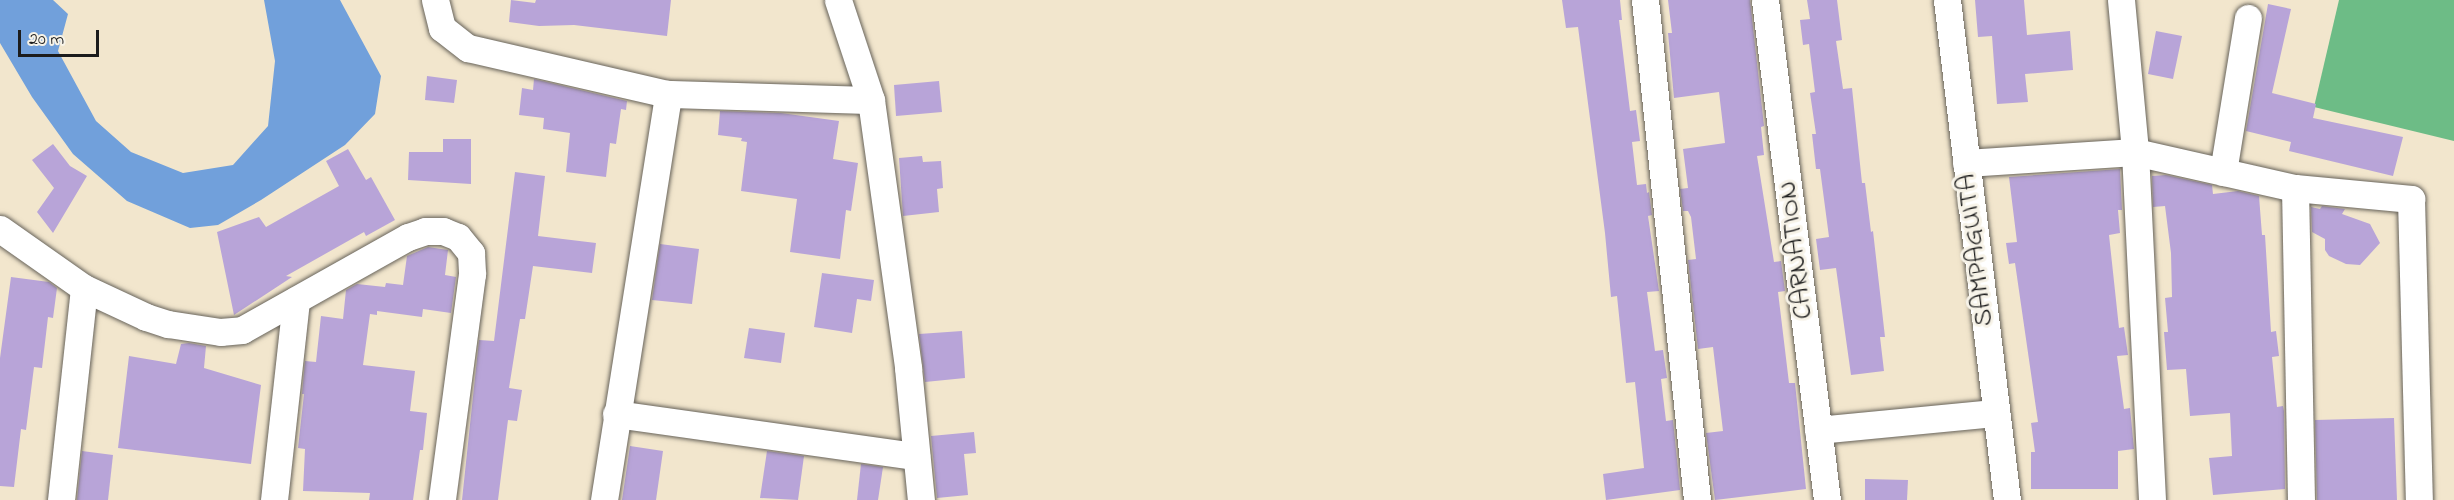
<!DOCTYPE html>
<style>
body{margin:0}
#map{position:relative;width:2454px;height:500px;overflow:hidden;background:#f2e6cd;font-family:"Indie Flower",sans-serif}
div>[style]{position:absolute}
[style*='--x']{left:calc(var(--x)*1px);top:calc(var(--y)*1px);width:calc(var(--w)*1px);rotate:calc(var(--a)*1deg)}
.forest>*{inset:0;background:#6dbc86}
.water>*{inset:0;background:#71a0db}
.building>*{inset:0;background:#b8a4d8}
.roads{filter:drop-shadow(0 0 2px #67635a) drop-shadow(0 0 2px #67635a)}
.minor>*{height:27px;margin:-13.5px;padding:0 13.5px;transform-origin:13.5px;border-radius:13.5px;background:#fff}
span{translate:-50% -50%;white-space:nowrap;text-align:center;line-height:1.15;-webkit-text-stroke:6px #f7f3e8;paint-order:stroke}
.street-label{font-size:27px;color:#1c1c1c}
.scale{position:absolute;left:18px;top:30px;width:81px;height:27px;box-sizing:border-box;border:3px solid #1c1c1c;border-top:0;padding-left:8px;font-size:18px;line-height:21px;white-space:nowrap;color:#1c1c1c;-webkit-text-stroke:4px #f7f3e8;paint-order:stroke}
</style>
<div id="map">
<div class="forest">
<div style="clip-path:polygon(2339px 0,2454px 0,2454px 141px,2314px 107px)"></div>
</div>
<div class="water">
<div style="clip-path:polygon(0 0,53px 0,68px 14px,58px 51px,96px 121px,131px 152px,183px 173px,233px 165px,268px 126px,275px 61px,264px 0,340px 0,381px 76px,375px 114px,345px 145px,261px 200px,218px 225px,190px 228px,127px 201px,73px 154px,32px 97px,0 43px)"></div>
</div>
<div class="building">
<div style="clip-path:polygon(511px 0,535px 3px,536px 0,671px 0,667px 36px,574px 25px,539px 26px,509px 22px)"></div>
<div style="clip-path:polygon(1562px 0,1620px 0,1622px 20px,1619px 20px,1630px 111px,1636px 110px,1640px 141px,1632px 142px,1637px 185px,1646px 184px,1647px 193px,1649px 192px,1652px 215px,1648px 216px,1659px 291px,1647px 292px,1655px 351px,1663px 350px,1667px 378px,1661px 379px,1666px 421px,1673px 420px,1680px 490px,1606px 500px,1603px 474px,1644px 468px,1635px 382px,1626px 383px,1617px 296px,1611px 297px,1605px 233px,1578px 27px,1566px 28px)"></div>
<div style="clip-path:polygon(1668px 0,1750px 0,1764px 126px,1761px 127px,1764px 155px,1757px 156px,1774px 262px,1781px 261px,1785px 291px,1778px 292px,1789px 383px,1795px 383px,1806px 489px,1715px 500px,1706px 433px,1723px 431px,1713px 347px,1698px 349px,1688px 260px,1696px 259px,1691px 217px,1688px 211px,1683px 211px,1680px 189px,1688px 188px,1683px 149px,1725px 143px,1719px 92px,1674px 98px,1668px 33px,1672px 33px)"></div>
<div style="clip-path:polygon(1807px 0,1837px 0,1842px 40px,1836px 41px,1843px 89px,1852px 88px,1862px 183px,1865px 183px,1871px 232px,1873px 231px,1885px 337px,1880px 337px,1884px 371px,1851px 375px,1836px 268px,1820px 270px,1816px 239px,1829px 237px,1820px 169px,1816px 169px,1812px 134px,1816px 134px,1810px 93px,1815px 92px,1809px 44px,1803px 45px,1800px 20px,1810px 19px)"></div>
<div style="clip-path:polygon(1975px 0,2024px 0,2027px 35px,2070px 31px,2073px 70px,2025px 74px,2028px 102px,1997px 104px,1992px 36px,1978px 37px)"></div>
<div style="clip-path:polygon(2268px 4px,2291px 9px,2272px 93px,2316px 104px,2313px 118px,2403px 137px,2393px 176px,2289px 151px,2291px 142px,2246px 131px)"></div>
<div style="clip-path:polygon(2156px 31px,2182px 36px,2173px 79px,2148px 74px)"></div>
<div style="clip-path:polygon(427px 76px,457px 80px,454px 103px,425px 100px)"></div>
<div style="clip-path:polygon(534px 79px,627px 101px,626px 110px,621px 109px,616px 144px,610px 143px,606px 177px,566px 172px,570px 133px,543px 129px,544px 118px,519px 115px,522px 88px,533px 90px)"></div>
<div style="clip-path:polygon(939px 81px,942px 112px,896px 116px,894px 85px)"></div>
<div style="clip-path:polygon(720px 111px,781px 113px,839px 121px,833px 159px,858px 163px,851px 211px,846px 210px,840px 259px,790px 252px,797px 199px,741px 191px,747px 142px,741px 141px,742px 138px,718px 135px)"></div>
<div style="clip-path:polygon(443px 139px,471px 139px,471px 184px,408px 180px,409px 152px,443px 152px)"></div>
<div style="clip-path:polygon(53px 144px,70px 166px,87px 176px,53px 233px,37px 212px,54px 188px,32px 160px)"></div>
<div style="clip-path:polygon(348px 149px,366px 180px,371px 177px,395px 220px,366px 236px,364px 232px,286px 276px,292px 277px,234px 315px,217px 232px,259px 217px,266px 227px,339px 186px,326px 161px)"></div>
<div style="clip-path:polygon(922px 156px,923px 162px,941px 161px,943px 188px,937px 189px,939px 212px,903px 216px,899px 158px)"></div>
<div style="clip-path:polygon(2120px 169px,2122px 210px,2118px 210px,2120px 233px,2109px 235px,2119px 328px,2124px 327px,2128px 355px,2117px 356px,2124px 409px,2130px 408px,2134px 449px,2118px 451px,2118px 489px,2031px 489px,2031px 452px,2035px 452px,2031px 423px,2038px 422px,2015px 263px,2009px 264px,2006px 243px,2017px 242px,2009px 177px)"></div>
<div style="clip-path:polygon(515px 172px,545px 176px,538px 236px,596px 243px,592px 273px,533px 266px,525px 319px,520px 319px,509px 388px,522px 390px,517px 421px,508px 420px,498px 500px,462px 500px,479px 340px,494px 341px)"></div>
<div style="clip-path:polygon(2166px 175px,2212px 185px,2213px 194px,2238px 191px,2259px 196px,2262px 235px,2265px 235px,2271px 332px,2276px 331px,2279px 356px,2272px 357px,2277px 407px,2283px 406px,2284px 411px,2285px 489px,2213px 495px,2209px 458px,2232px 456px,2230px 413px,2190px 416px,2186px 369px,2167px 370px,2164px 332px,2168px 332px,2165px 298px,2172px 297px,2171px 253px,2165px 206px,2153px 207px,2152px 176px)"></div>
<div style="clip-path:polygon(2322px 206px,2345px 209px,2342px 214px,2370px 224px,2380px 243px,2360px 265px,2346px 264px,2329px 256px,2325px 250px,2325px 239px,2312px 232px,2311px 207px,2320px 209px)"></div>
<div style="clip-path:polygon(660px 244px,699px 249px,692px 304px,652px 300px)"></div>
<div style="clip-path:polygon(428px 247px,448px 250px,445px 275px,456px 277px,451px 313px,423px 309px,422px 317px,377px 311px,377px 315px,370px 314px,363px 365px,415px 371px,410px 411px,427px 413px,423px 450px,420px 450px,413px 500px,369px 500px,370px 493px,303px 491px,305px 449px,298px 448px,304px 394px,302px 394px,305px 361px,316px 362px,321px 316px,343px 319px,346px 290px,357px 284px,385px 287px,386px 283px,403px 285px,407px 256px)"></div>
<div style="clip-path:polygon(822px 273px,874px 280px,871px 301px,857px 299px,852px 333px,814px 327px)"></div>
<div style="clip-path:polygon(11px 277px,49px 282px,57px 288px,53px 318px,48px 317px,42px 368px,34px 367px,26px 430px,21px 429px,14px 487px,0 486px,0 358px)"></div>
<div style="clip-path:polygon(749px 328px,785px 333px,781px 363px,744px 358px)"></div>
<div style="clip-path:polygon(962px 331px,965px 378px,925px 382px,919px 334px)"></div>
<div style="clip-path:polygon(189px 343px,206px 346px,204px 368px,261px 385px,251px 464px,118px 448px,129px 356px,176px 364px,181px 344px)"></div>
<div style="clip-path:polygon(2394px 418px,2397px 500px,2317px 500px,2315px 420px)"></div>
<div style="clip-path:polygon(974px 432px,976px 453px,964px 454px,968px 495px,937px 498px,931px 436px)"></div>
<div style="clip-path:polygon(630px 446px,663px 451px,656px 500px,622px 500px)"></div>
<div style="clip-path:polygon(82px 451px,113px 455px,108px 500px,77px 500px)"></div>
<div style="clip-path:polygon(767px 451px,804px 456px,798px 500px,760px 498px)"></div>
<div style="clip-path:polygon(861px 464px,883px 467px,878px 500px,857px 500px)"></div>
<div style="clip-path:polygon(1865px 479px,1908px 480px,1907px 500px,1865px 500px)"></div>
</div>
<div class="roads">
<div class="minor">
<div style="--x:435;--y:0;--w:29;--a:76"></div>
<div style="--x:442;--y:28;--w:33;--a:38"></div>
<div style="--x:468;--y:48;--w:205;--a:13"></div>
<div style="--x:668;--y:94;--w:203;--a:1.7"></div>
<div style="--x:871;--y:100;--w:105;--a:-108.3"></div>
<div style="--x:1645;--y:0;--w:503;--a:84.06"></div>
<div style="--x:1765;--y:0;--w:504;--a:82.93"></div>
<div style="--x:1947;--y:0;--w:504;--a:83.16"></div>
<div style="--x:2121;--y:0;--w:153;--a:84.7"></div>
<div style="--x:2135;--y:152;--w:348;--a:87.2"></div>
<div style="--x:871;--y:100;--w:271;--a:82.1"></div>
<div style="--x:908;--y:368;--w:133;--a:84.4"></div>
<div style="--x:1966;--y:163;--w:169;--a:-3.7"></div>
<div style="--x:2135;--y:152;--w:164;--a:12.7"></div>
<div style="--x:2295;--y:188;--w:117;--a:5.4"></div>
<div style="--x:2411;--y:199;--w:301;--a:88.5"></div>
<div style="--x:2223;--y:172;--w:156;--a:-80.8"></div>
<div style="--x:2295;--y:188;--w:312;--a:88.9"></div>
<div style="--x:0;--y:229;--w:103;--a:35.1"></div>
<div style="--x:84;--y:288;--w:68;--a:25.1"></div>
<div style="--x:146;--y:317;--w:23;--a:18"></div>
<div style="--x:168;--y:324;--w:53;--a:8.7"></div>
<div style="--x:220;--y:332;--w:22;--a:-5"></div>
<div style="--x:242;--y:330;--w:190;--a:-29.3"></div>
<div style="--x:408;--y:237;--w:18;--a:-19"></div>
<div style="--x:425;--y:231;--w:18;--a:0"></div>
<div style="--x:443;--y:231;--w:16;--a:22"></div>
<div style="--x:458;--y:237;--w:21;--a:51"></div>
<div style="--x:471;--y:253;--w:21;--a:87"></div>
<div style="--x:472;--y:274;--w:228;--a:97.6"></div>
<div style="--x:616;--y:414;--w:303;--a:8"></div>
<div style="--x:1818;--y:430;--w:179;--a:-5.5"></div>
<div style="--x:61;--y:500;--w:213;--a:-83.8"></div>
<div style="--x:274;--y:500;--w:201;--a:-83.7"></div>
<div style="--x:604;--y:500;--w:411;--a:-81"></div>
</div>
</div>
<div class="street-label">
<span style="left:1796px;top:250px;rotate:-97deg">CARNATION</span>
<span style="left:1976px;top:250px;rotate:-97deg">SAMPAGUITA</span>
</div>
<div class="scale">20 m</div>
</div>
